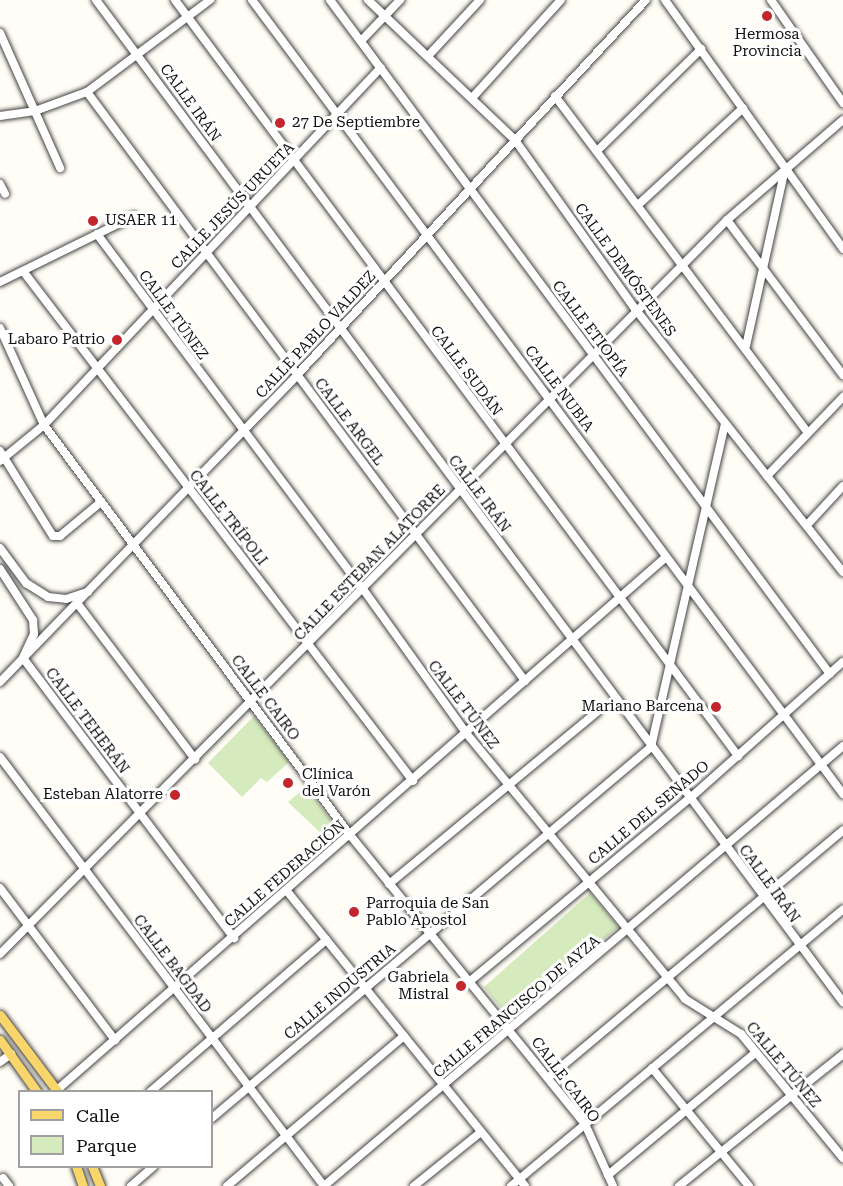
<!DOCTYPE html>
<meta charset="utf-8">
<style>
body{margin:0}
#map{position:relative;width:843px;height:1186px;overflow:hidden;background:#fffdf5;font-family:"Roboto Serif",serif}
div>[style]{position:absolute}
[style*='--x']{left:calc(var(--x)*1px);top:calc(var(--y)*1px);width:calc(var(--w)*1px);rotate:calc(var(--a)*1deg)}
.green>*{inset:0;background:#d5ebbd}
.roads{filter:drop-shadow(0 0 2px #444) drop-shadow(0 0 2px #444)}
.minor>*{height:8px;margin:-4px;padding:0 4px;transform-origin:4px;border-radius:4px;background:#fff}
.major>*{height:9px;margin:-4.5px;padding:0 4.5px;transform-origin:4.5px;border-radius:4.5px;background:#f9d66b}
.dots>*{width:16px;height:16px;translate:-50% -50%;box-sizing:border-box;border:3px solid #fff;border-radius:50%}
span{translate:-50% -50%;white-space:nowrap;text-align:center;line-height:1.15;-webkit-text-stroke:6px #fff;paint-order:stroke}
.poi-label{font-size:15px;color:#111}
.left{translate:0 -50%;text-align:left}
.right{translate:-100% -50%;text-align:right}
.street-label{font-size:15px;color:#111}
.legend{position:absolute;left:18px;top:1090px;width:195px;height:78px;box-sizing:border-box;background:#fff;border:2px solid #a0a0a0;margin:0;padding:8px 10px;list-style:none;font-size:18px;color:#111}
.legend li{display:flex;align-items:center;gap:12px;height:30px}
.legend b{width:30px;border:2px solid #a0a0a0}
</style>
<div id="map">
<div class="green">
<div style="clip-path:polygon(254px 716px,289px 762px,267px 782px,261px 778px,242px 797px,208px 763px)"></div>
<div style="clip-path:polygon(306px 787px,341px 834px,330px 842px,288px 802px)"></div>
<div style="clip-path:polygon(590px 893px,618px 927px,509px 1018px,484px 987px)"></div>
</div>
<div class="roads">
<div class="minor">
<div style="--x:96;--y:0;--w:1250;--a:53.3"></div>
<div style="--x:175;--y:0;--w:943;--a:53.32"></div>
<div style="--x:252;--y:0;--w:990;--a:53.34"></div>
<div style="--x:330;--y:0;--w:839;--a:53.43"></div>
<div style="--x:368;--y:0;--w:203;--a:43.6"></div>
<div style="--x:515;--y:140;--w:209;--a:54.6"></div>
<div style="--x:636;--y:310;--w:334;--a:51.7"></div>
<div style="--x:665;--y:0;--w:306;--a:54.4"></div>
<div style="--x:771;--y:0;--w:126;--a:55"></div>
<div style="--x:0;--y:33;--w:148;--a:66"></div>
<div style="--x:361;--y:41;--w:57;--a:-46.4"></div>
<div style="--x:428;--y:56;--w:76;--a:-47.1"></div>
<div style="--x:87;--y:92;--w:734;--a:53.36"></div>
<div style="--x:555;--y:96;--w:421;--a:53.1"></div>
<div style="--x:472;--y:98;--w:132;--a:-47.8"></div>
<div style="--x:0;--y:116;--w:35;--a:-8"></div>
<div style="--x:35;--y:111;--w:55;--a:-20.1"></div>
<div style="--x:87;--y:92;--w:154;--a:-36.8"></div>
<div style="--x:597;--y:151;--w:146;--a:-44.4"></div>
<div style="--x:0;--y:184;--w:11;--a:63"></div>
<div style="--x:638;--y:205;--w:143;--a:-42.7"></div>
<div style="--x:727;--y:220;--w:194;--a:53.2"></div>
<div style="--x:97;--y:234;--w:444;--a:53.2"></div>
<div style="--x:363;--y:589;--w:177;--a:54.4"></div>
<div style="--x:466;--y:733;--w:345;--a:50.5"></div>
<div style="--x:685;--y:999;--w:66;--a:32"></div>
<div style="--x:741;--y:1034;--w:161;--a:50.6"></div>
<div style="--x:23;--y:271;--w:642;--a:52.59"></div>
<div style="--x:0;--y:282;--w:149;--a:-26.2"></div>
<div style="--x:0;--y:328;--w:107;--a:65.6"></div>
<div style="--x:44;--y:425;--w:512;--a:53.26"></div>
<div style="--x:350;--y:835;--w:372;--a:50.9"></div>
<div style="--x:585;--y:1124;--w:68;--a:65.7"></div>
<div style="--x:746;--y:346;--w:182;--a:-77.6"></div>
<div style="--x:0;--y:451;--w:100;--a:58.1"></div>
<div style="--x:53;--y:536;--w:7;--a:0"></div>
<div style="--x:60;--y:536;--w:53;--a:-39.7"></div>
<div style="--x:0;--y:461;--w:57;--a:-39.3"></div>
<div style="--x:44;--y:425;--w:491;--a:-46.7"></div>
<div style="--x:767;--y:476;--w:110;--a:-46.1"></div>
<div style="--x:807;--y:525;--w:53;--a:-47.3"></div>
<div style="--x:0;--y:548;--w:44;--a:53.4"></div>
<div style="--x:26;--y:583;--w:26;--a:32"></div>
<div style="--x:48;--y:597;--w:18;--a:6"></div>
<div style="--x:66;--y:599;--w:23;--a:-18"></div>
<div style="--x:0;--y:569;--w:61;--a:57.1"></div>
<div style="--x:33;--y:620;--w:14;--a:86"></div>
<div style="--x:34;--y:634;--w:26;--a:115"></div>
<div style="--x:23;--y:658;--w:351;--a:53"></div>
<div style="--x:77;--y:603;--w:196;--a:52.9"></div>
<div style="--x:0;--y:682;--w:427;--a:-45.9"></div>
<div style="--x:297;--y:375;--w:512;--a:-47.06"></div>
<div style="--x:0;--y:757;--w:538;--a:52.94"></div>
<div style="--x:389;--y:884;--w:270;--a:-39.6"></div>
<div style="--x:0;--y:888;--w:191;--a:52.9"></div>
<div style="--x:287;--y:891;--w:379;--a:51.1"></div>
<div style="--x:0;--y:954;--w:1033;--a:-45.27"></div>
<div style="--x:727;--y:220;--w:153;--a:-40.8"></div>
<div style="--x:469;--y:982;--w:286;--a:-39.8"></div>
<div style="--x:689;--y:799;--w:206;--a:-41.7"></div>
<div style="--x:0;--y:1062;--w:14;--a:-36"></div>
<div style="--x:652;--y:1068;--w:153;--a:50.6"></div>
<div style="--x:549;--y:1077;--w:384;--a:-40"></div>
<div style="--x:57;--y:1090;--w:808;--a:-41.19"></div>
<div style="--x:150;--y:1092;--w:233;--a:-40.8"></div>
<div style="--x:212;--y:1118;--w:575;--a:-40.2"></div>
<div style="--x:651;--y:747;--w:330;--a:-77.1"></div>
<div style="--x:608;--y:1175;--w:192;--a:-39.7"></div>
<div style="--x:3;--y:1178;--w:10;--a:53"></div>
<div style="--x:131;--y:1186;--w:30;--a:-41"></div>
<div style="--x:227;--y:1186;--w:232;--a:-40.3"></div>
<div style="--x:324;--y:1186;--w:680;--a:-40.29"></div>
<div style="--x:414;--y:1186;--w:86;--a:-38.9"></div>
<div style="--x:511;--y:1186;--w:432;--a:-39.8"></div>
<div style="--x:679;--y:1186;--w:211;--a:-38.8"></div>
</div>
<div class="major">
<div style="--x:0;--y:1015;--w:96;--a:53"></div>
<div style="--x:0;--y:1040;--w:64;--a:54.6"></div>
<div style="--x:76;--y:1166;--w:21;--a:71"></div>
<div style="--x:92;--y:1166;--w:22;--a:68"></div>
</div>
</div>
<div class="dots">
<div style="left:767px;top:16px;background:#c4262e"></div>
<div style="left:280px;top:123px;background:#c4262e"></div>
<div style="left:93px;top:221px;background:#c4262e"></div>
<div style="left:117px;top:340px;background:#c4262e"></div>
<div style="left:716px;top:707px;background:#c4262e"></div>
<div style="left:288px;top:783px;background:#c4262e"></div>
<div style="left:175px;top:795px;background:#c4262e"></div>
<div style="left:354px;top:912px;background:#c4262e"></div>
<div style="left:461px;top:986px;background:#c4262e"></div>
</div>
<div class="poi-label">
<span style="left:767px;top:43px">Hermosa<br>Provincia</span>
<span class="left" style="left:292px;top:123px">27 De Septiembre</span>
<span class="left" style="left:105px;top:221px">USAER 11</span>
<span class="right" style="left:105px;top:340px">Labaro Patrio</span>
<span class="right" style="left:704px;top:707px">Mariano Barcena</span>
<span class="left" style="left:302px;top:783px">Clínica<br>del Varón</span>
<span class="right" style="left:163px;top:795px">Esteban Alatorre</span>
<span class="left" style="left:366px;top:912px">Parroquia de San<br>Pablo Apostol</span>
<span class="right" style="left:449px;top:986px">Gabriela<br>Mistral</span>
</div>
<div class="street-label">
<span style="left:190px;top:103px;rotate:54deg">CALLE IRÁN</span>
<span style="left:233px;top:206px;rotate:-46deg">CALLE JESÚS URUETA</span>
<span style="left:625px;top:270px;rotate:54deg">CALLE DEMÓSTENES</span>
<span style="left:173px;top:315px;rotate:54deg">CALLE TÚNEZ</span>
<span style="left:590px;top:329px;rotate:53deg">CALLE ETIOPÍA</span>
<span style="left:316px;top:335px;rotate:-47deg">CALLE PABLO VALDEZ</span>
<span style="left:466px;top:371px;rotate:53deg">CALLE SUDÁN</span>
<span style="left:559px;top:389px;rotate:53deg">CALLE NUBIA</span>
<span style="left:349px;top:422px;rotate:53deg">CALLE ARGEL</span>
<span style="left:479px;top:494px;rotate:53deg">CALLE IRÁN</span>
<span style="left:228px;top:518px;rotate:52deg">CALLE TRÍPOLI</span>
<span style="left:370px;top:563px;rotate:-46deg">CALLE ESTEBAN ALATORRE</span>
<span style="left:265px;top:698px;rotate:53deg">CALLE CAIRO</span>
<span style="left:463px;top:705px;rotate:53deg">CALLE TÚNEZ</span>
<span style="left:87px;top:721px;rotate:53deg">CALLE TEHERÁN</span>
<span style="left:649px;top:813px;rotate:-40deg">CALLE DEL SENADO</span>
<span style="left:285px;top:874px;rotate:-41deg">CALLE FEDERACIÓN</span>
<span style="left:769px;top:884px;rotate:54deg">CALLE IRÁN</span>
<span style="left:172px;top:964px;rotate:53deg">CALLE BAGDAD</span>
<span style="left:340px;top:992px;rotate:-40deg">CALLE INDUSTRIA</span>
<span style="left:517px;top:1007px;rotate:-40deg">CALLE FRANCISCO DE AYZA</span>
<span style="left:783px;top:1065px;rotate:50deg">CALLE TÚNEZ</span>
<span style="left:565px;top:1080px;rotate:53deg">CALLE CAIRO</span>
</div>
<ul class="legend">
<li><b style="height:8px;background:#f9d66b"></b>Calle</li>
<li><b style="height:16px;background:#d5ebbd"></b>Parque</li>
</ul>
</div>
